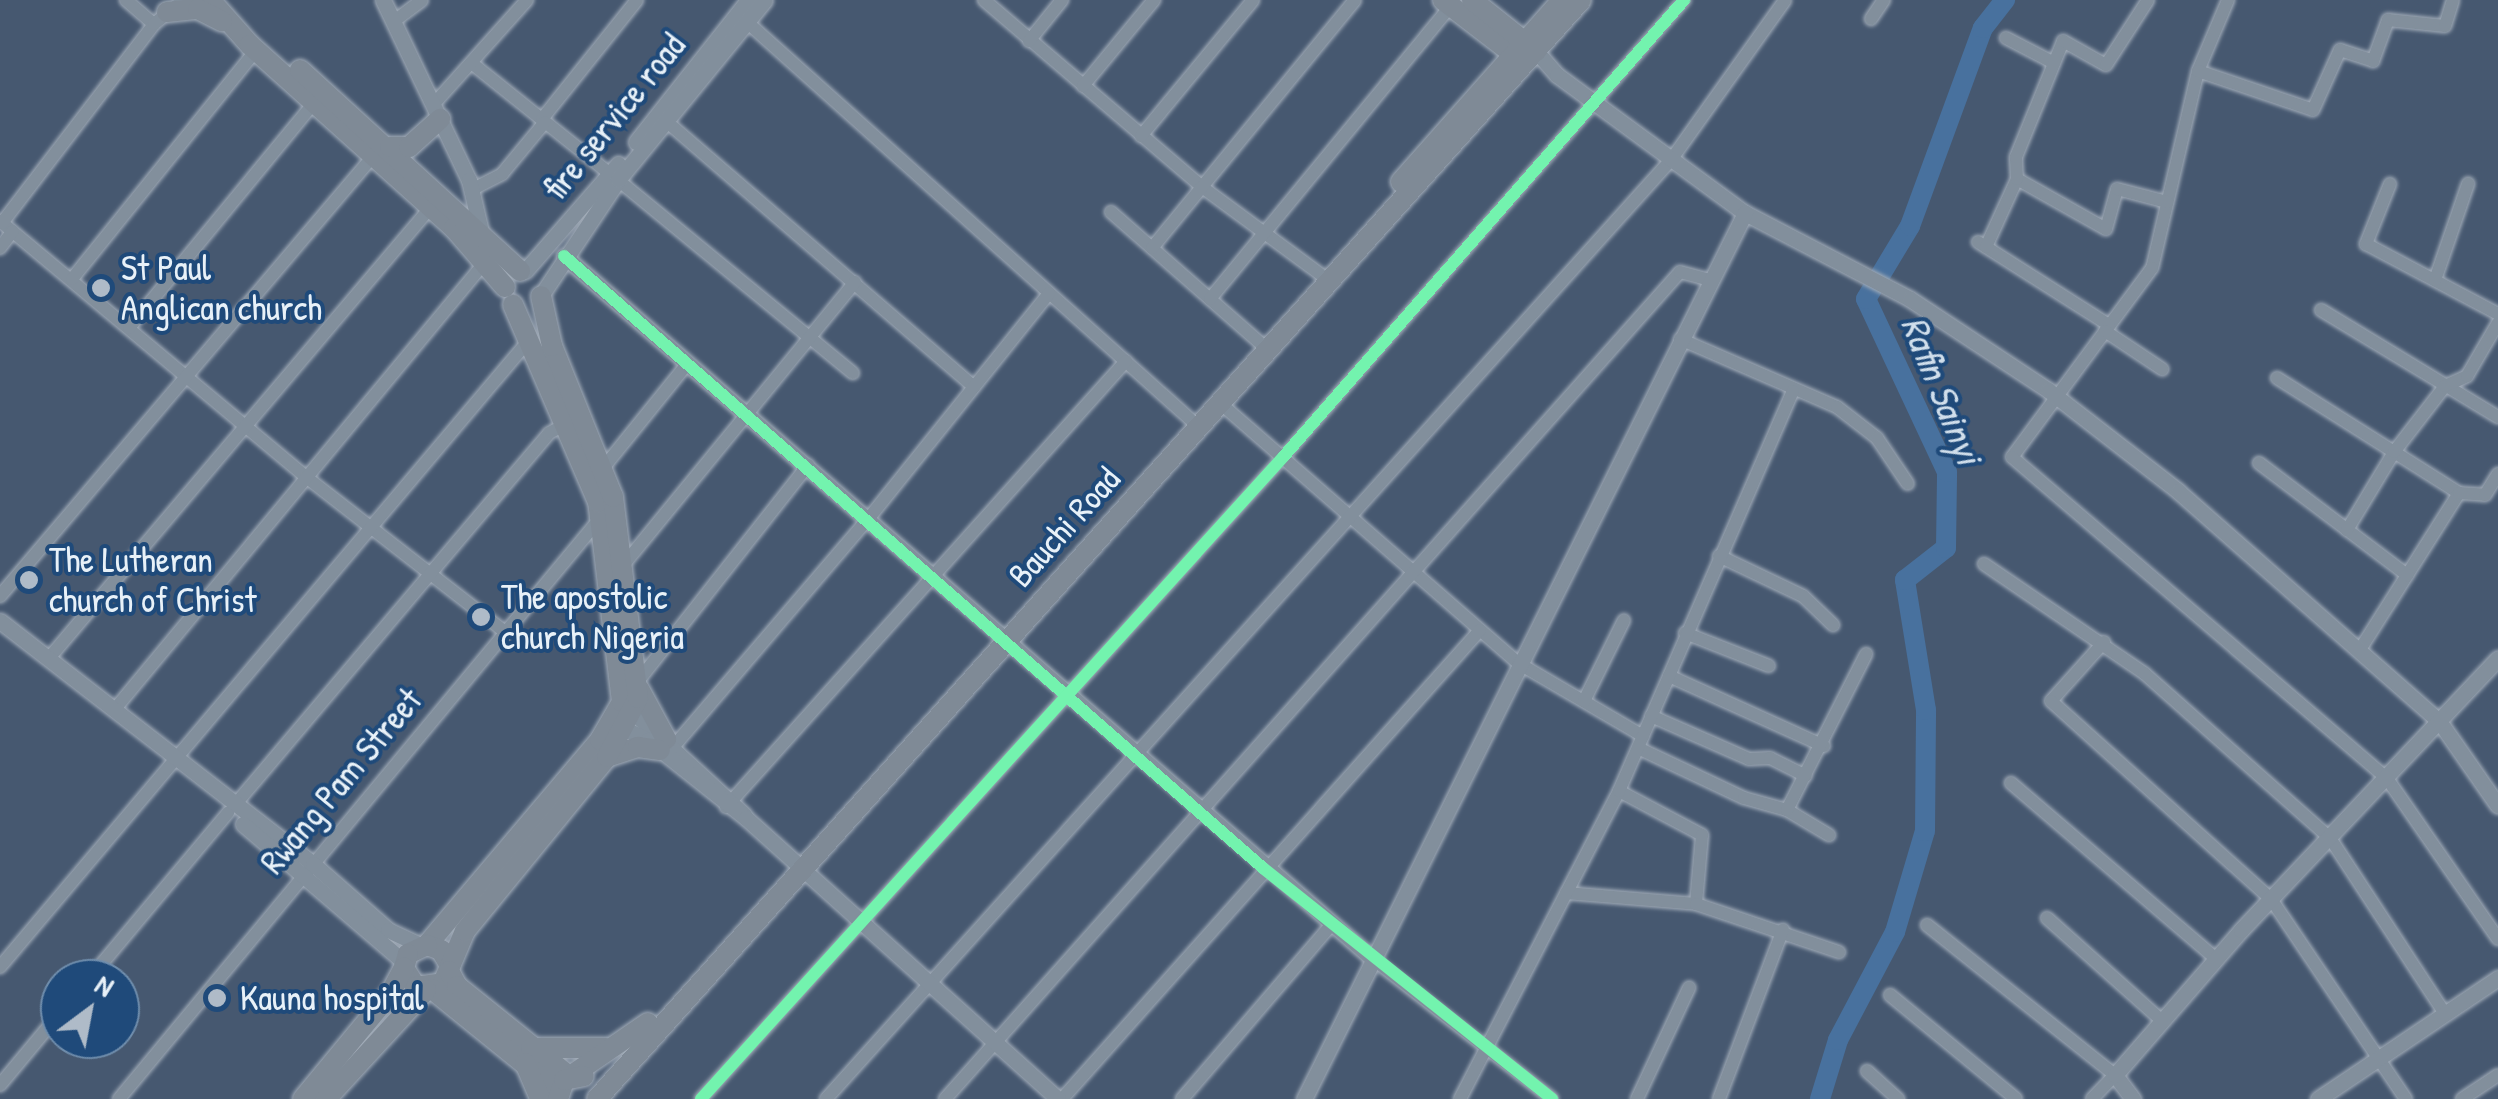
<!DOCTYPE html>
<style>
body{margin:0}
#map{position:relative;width:2498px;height:1099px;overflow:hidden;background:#465870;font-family:"Patrick Hand",sans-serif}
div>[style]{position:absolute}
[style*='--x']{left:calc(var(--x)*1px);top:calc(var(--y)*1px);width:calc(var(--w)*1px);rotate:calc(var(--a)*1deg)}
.river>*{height:20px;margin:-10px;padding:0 10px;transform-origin:10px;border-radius:10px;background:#48719e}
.roads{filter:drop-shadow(0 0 2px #a2acb8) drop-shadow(0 0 2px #a2acb8)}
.minor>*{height:12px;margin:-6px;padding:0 6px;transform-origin:6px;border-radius:6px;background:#828f9c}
.tertiary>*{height:15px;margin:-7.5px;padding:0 7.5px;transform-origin:7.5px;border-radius:7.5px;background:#828f9c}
.primary>*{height:20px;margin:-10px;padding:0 10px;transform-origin:10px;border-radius:10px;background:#7f8a96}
.trunk>*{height:20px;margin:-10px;padding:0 10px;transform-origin:10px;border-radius:10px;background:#7f8a96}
.cycleway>*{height:12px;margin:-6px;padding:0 6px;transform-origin:6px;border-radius:6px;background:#73f3ae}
.dots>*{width:28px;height:28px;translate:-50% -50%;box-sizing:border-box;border:5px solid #1f4a7a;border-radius:50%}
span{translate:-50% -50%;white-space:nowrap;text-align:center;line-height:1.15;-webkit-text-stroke:8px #1f4a7a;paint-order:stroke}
.street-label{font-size:35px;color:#e8f1f8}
.poi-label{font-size:35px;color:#e8f1f8}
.left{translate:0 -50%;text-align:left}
.water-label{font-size:38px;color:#d0deeb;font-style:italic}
.north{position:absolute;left:40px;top:959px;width:100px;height:100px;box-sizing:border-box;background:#1f4a7a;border:2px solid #6f8dac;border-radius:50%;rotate:32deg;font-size:28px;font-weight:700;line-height:40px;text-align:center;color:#e8f1f8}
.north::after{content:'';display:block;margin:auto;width:35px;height:45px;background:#afbbc8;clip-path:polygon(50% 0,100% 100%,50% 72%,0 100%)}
</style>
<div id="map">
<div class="river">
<div style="--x:1820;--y:1099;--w:62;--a:-73"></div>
<div style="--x:1838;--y:1040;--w:122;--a:-62.2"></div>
<div style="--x:1895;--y:932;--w:105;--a:-73.5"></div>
<div style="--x:1925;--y:831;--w:121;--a:-89.5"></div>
<div style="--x:1926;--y:710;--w:132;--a:-99.2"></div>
<div style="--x:1905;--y:580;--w:52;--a:-38"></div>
<div style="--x:1946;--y:548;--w:76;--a:-89.2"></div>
<div style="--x:1947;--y:472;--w:191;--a:-115.1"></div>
<div style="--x:1866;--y:299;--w:85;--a:-58.9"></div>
<div style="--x:1910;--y:226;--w:211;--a:-69.8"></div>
<div style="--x:1983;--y:28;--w:36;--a:-52"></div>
</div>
<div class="roads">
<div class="minor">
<div style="--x:126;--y:0;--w:37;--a:41"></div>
<div style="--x:984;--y:0;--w:287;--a:40.6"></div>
<div style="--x:1202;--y:187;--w:147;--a:36.4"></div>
<div style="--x:2228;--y:0;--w:77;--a:112.9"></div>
<div style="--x:2198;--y:71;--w:202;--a:103.1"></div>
<div style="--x:2152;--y:268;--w:235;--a:126.5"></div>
<div style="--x:2012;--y:457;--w:492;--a:40.6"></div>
<div style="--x:2386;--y:777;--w:197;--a:55.3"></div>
<div style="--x:1871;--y:19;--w:23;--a:-56"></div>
<div style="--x:393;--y:22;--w:36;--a:-37"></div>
<div style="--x:747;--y:22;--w:595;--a:41.87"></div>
<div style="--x:2006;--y:38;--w:54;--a:27.5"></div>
<div style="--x:1029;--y:41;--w:53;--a:-51.2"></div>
<div style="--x:474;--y:65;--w:174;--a:38.7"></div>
<div style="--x:2198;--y:71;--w:121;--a:18.7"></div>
<div style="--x:2313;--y:110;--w:66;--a:-65.8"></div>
<div style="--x:2340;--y:50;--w:35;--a:18"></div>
<div style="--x:2373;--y:61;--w:44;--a:-69.9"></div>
<div style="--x:2388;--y:20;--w:57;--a:6"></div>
<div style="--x:2445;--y:26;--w:27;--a:-73"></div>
<div style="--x:1083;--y:86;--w:112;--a:-50.5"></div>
<div style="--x:433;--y:105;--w:141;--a:-48.2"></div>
<div style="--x:542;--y:119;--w:152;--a:-51.4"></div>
<div style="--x:666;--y:121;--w:407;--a:40.8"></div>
<div style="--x:1141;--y:136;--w:176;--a:-50.5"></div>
<div style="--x:2017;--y:179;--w:102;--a:29.3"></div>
<div style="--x:2106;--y:229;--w:41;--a:-74.6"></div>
<div style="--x:2117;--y:189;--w:52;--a:14.6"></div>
<div style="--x:618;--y:180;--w:304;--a:39.4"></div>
<div style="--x:2390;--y:184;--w:65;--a:111.8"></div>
<div style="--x:2366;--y:244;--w:149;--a:27.9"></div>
<div style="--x:473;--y:189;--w:33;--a:-27"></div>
<div style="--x:502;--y:174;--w:67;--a:-50.4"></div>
<div style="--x:1111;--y:212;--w:197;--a:41.3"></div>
<div style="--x:0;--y:221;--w:399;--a:39.9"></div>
<div style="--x:306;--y:477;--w:252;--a:37.9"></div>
<div style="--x:2;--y:223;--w:250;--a:-52.6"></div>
<div style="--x:154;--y:24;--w:38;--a:-39"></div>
<div style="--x:1978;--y:242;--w:155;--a:32.4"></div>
<div style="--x:1986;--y:247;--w:75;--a:-65.5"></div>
<div style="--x:2017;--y:179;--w:22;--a:-93"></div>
<div style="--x:2016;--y:157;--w:125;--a:-67.9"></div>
<div style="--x:2063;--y:41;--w:49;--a:29.2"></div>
<div style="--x:2106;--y:65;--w:77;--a:-57.1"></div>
<div style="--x:0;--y:248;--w:21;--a:-53"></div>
<div style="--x:1152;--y:248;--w:320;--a:-50.7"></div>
<div style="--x:72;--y:279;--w:294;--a:-51.2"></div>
<div style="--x:2435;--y:280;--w:102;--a:-71"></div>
<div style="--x:1210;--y:299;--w:379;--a:-50.6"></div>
<div style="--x:2321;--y:310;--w:207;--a:31.2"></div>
<div style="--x:129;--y:328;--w:298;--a:-50.6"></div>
<div style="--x:2105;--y:331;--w:69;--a:33.7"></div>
<div style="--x:1680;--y:339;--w:171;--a:23.4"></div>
<div style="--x:1837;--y:407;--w:51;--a:37.8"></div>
<div style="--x:1877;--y:438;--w:55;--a:56"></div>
<div style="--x:2277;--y:378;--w:215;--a:32.3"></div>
<div style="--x:2459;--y:493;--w:187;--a:122.3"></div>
<div style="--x:1220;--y:403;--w:395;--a:41.1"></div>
<div style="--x:1518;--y:663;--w:145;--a:30.3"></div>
<div style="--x:2259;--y:463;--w:186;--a:37.1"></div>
<div style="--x:604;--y:467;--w:134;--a:-51.1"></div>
<div style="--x:2459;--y:493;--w:26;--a:4"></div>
<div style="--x:2485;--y:495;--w:25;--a:-58"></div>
<div style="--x:2347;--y:530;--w:91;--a:-58.9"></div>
<div style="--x:2394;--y:452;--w:83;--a:-52.3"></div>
<div style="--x:2445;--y:386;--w:24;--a:-24"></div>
<div style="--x:2467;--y:376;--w:61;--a:-59.7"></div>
<div style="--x:1719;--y:556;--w:93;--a:25.5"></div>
<div style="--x:1803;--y:596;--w:42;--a:44"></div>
<div style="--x:625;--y:563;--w:363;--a:-50.7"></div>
<div style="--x:1984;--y:564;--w:194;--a:34.3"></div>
<div style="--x:2144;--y:673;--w:249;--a:41.6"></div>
<div style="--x:2330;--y:838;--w:210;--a:56.8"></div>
<div style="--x:0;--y:596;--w:580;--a:-49.69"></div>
<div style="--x:1685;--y:633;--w:90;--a:21.4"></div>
<div style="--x:2104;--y:642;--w:79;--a:131.9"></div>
<div style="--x:2051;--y:701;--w:296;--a:42"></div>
<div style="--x:2271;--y:899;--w:241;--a:56"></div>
<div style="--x:50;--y:657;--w:590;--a:-49.75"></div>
<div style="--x:1669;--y:676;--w:170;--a:24.3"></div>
<div style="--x:635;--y:685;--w:280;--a:-51.8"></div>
<div style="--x:1584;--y:701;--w:90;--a:-63.7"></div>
<div style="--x:115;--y:709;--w:580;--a:-50.38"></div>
<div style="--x:1651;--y:716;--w:107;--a:23.7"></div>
<div style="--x:1749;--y:759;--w:21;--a:-3"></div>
<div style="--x:1770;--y:758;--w:40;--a:26.6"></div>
<div style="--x:674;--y:746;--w:300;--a:-49.5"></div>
<div style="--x:869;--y:518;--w:288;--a:-51.3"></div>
<div style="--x:1638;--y:748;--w:117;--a:25.3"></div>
<div style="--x:1744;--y:798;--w:45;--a:15.6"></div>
<div style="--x:1787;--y:810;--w:49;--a:30.8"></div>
<div style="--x:2011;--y:783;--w:270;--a:40.6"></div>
<div style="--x:1619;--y:791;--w:94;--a:27.9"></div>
<div style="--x:1702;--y:835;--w:69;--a:95"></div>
<div style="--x:234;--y:806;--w:488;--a:-49.8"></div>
<div style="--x:549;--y:433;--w:25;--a:-27"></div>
<div style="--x:726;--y:807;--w:599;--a:-48.11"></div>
<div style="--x:1787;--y:810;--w:175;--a:-63.1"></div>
<div style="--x:1566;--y:893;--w:130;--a:4.8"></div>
<div style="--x:1696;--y:904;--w:151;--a:18.6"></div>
<div style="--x:2047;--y:918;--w:154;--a:41.8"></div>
<div style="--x:1927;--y:925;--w:241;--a:38.6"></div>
<div style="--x:2115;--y:1075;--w:33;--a:134"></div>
<div style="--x:1373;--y:959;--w:227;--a:38"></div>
<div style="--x:0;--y:967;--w:822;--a:-49.84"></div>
<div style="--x:89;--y:979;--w:217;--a:-50.1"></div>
<div style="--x:1890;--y:995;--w:163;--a:39.5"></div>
<div style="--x:1867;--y:1071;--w:42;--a:42.1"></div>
<div style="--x:0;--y:1085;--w:94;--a:-50.2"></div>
<div style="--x:119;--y:1099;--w:757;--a:-50.36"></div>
<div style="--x:701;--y:1099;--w:868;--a:-47.8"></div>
<div style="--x:1284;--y:456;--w:607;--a:-48.74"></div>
<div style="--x:826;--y:1099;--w:1263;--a:-48.02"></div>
<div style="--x:1671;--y:160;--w:196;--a:-54.5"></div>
<div style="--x:945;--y:1099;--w:1106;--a:-48.37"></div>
<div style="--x:1680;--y:272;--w:30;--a:15"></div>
<div style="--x:1062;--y:1099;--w:628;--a:-48.29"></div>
<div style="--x:1182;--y:1099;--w:229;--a:-49.4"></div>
<div style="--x:1460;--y:1099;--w:347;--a:-62.7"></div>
<div style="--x:1619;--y:791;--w:436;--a:-66.5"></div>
<div style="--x:1637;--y:1099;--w:123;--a:-64.9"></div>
<div style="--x:1719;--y:1099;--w:181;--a:-69.3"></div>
<div style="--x:2462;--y:1099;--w:43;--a:-33.7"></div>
</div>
<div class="tertiary">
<div style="--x:383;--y:0;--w:199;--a:64.5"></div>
<div style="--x:469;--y:180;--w:57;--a:76.9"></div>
<div style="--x:1536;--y:51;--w:32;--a:49"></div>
<div style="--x:1557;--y:75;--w:233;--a:36.3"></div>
<div style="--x:1745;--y:213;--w:186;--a:27.5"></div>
<div style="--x:1910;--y:299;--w:165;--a:33.4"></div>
<div style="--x:2048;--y:390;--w:165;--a:37.8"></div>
<div style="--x:2178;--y:491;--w:348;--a:41.4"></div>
<div style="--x:2439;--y:721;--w:103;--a:55.2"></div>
<div style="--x:636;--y:142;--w:181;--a:-51.7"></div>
<div style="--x:564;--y:256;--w:1072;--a:40.99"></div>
<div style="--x:525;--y:271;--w:142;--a:-49"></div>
<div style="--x:542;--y:294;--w:137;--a:-56.3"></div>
<div style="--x:618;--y:180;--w:232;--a:-50.8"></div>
<div style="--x:0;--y:621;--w:396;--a:37.8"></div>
<div style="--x:313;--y:864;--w:100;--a:41.3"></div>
<div style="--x:388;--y:930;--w:35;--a:25"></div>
<div style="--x:625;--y:705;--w:162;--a:42.7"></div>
<div style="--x:616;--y:724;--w:36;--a:27"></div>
<div style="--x:648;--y:740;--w:125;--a:38.5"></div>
<div style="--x:746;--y:818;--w:420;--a:42"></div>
<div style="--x:243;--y:824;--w:212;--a:40.6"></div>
<div style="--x:1304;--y:1099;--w:990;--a:-63.54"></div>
<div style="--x:2133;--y:1099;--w:30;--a:-127"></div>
<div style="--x:2115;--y:1075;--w:192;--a:-49"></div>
<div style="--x:2241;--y:930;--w:374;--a:-46.6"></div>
<div style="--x:2318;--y:1099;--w:217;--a:-33.9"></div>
</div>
<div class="primary">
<div style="--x:210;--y:0;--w:60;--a:48.4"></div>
<div style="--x:250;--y:45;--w:274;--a:41.9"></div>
<div style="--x:454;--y:228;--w:78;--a:49.2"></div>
<div style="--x:1443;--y:0;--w:103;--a:37.5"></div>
<div style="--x:1472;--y:0;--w:82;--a:38.6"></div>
<div style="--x:167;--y:12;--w:31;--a:-6"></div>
<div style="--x:198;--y:9;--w:27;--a:27"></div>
<div style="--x:300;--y:70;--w:298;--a:42.4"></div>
<div style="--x:390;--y:147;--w:19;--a:0"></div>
<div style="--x:409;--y:147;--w:42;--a:-42.1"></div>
<div style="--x:639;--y:689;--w:57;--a:61.6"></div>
<div style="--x:607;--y:757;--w:33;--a:-18"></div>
<div style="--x:638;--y:747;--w:22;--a:8"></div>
<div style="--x:427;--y:945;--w:268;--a:-49.8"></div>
<div style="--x:600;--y:740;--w:44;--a:-59.9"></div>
<div style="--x:622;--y:702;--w:201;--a:-96.8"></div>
<div style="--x:598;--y:502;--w:215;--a:-113.3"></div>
<div style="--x:449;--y:964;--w:16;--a:-120"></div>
<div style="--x:441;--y:950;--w:15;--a:-160"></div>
<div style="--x:427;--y:945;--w:21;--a:155"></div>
<div style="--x:408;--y:954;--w:15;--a:106"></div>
<div style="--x:404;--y:968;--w:22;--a:58"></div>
<div style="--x:416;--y:987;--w:27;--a:-8"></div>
<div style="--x:443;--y:983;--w:56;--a:-67.1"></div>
<div style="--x:465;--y:931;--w:225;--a:-50.8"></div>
<div style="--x:607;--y:757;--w:67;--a:-62.3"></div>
<div style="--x:638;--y:698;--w:203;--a:-97.1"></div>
<div style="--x:613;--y:497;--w:163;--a:-112"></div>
<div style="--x:552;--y:346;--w:51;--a:-102.4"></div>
<div style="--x:449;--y:971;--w:17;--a:62"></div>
<div style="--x:457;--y:986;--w:144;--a:38.8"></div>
<div style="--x:432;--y:989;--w:162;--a:39"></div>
<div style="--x:303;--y:1099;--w:136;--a:-50.4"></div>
<div style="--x:390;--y:994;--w:30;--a:-62"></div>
<div style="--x:326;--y:1099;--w:148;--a:-47.5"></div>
</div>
<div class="trunk">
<div style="--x:1401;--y:182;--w:243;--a:-48.5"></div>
<div style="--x:531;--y:1048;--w:75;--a:0"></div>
<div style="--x:525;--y:1063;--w:39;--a:67"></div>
<div style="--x:572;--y:1075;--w:92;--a:-34.4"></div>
<div style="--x:558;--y:1099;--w:20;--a:-72"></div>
<div style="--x:564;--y:1080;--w:20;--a:-11"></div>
<div style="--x:597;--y:1099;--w:1475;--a:-48.16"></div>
</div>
</div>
<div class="cycleway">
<div style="--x:564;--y:256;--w:929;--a:41.2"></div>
<div style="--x:1263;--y:868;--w:370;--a:38.6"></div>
<div style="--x:701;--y:1099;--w:868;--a:-47.8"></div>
<div style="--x:1284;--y:456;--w:607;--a:-48.74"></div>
</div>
<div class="dots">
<div style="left:101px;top:288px;background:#afbbc8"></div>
<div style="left:29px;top:580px;background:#afbbc8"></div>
<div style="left:481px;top:617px;background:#afbbc8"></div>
<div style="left:217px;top:998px;background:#afbbc8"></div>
</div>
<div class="street-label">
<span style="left:614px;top:117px;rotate:-51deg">fire service road</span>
<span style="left:1064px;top:527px;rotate:-48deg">Bauchi Road</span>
<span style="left:341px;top:781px;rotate:-50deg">Rwang Pam Street</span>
</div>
<div class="poi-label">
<span class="left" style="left:121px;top:288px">St Paul<br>Anglican church</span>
<span class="left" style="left:49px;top:580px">The Lutheran<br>church of Christ</span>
<span class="left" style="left:501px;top:617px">The apostolic<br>church Nigeria</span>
<span class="left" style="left:240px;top:998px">Kauna hospital</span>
</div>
<div class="water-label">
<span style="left:1942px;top:390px;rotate:68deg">Rafin Sainyi</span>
</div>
<div class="north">N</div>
</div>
